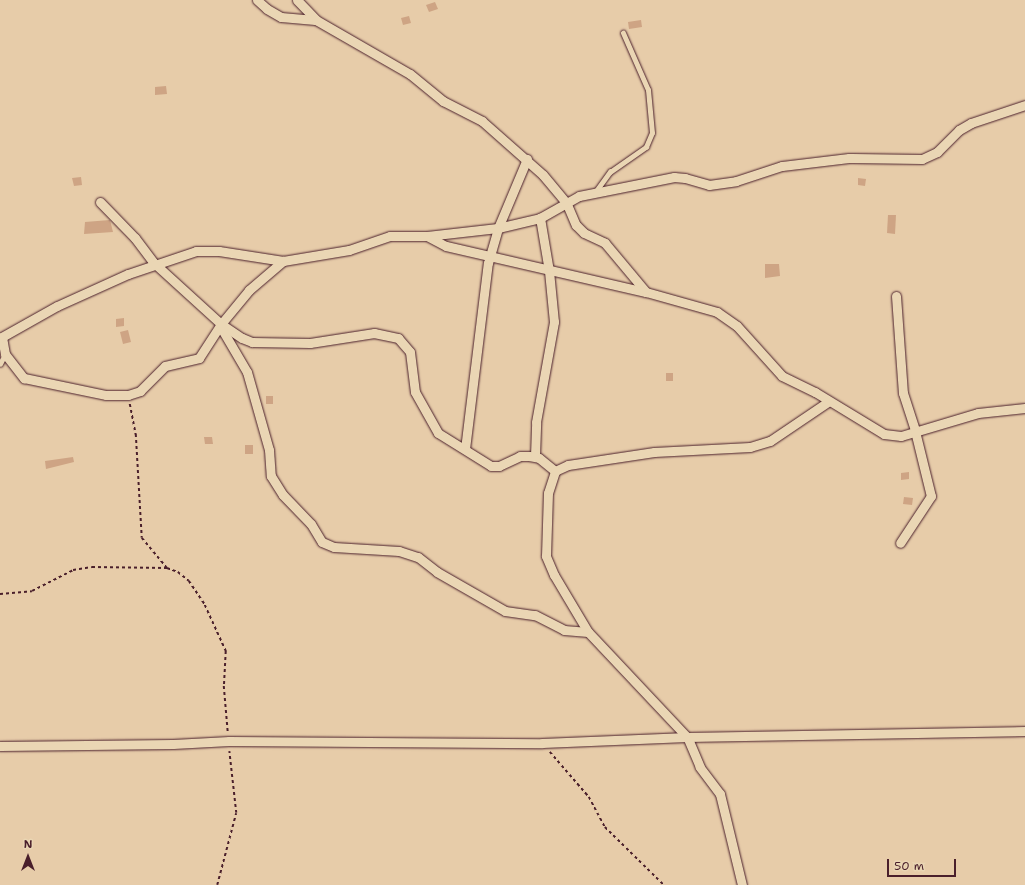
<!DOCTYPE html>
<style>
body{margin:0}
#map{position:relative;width:1025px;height:885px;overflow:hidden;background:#e7cca9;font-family:"Shantell Sans",sans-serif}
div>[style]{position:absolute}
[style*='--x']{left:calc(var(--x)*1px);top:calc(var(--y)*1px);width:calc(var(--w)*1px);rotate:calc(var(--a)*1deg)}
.building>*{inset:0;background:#cea484}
.path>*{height:1.5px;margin-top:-0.75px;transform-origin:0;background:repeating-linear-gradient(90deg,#4a1f2b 0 3px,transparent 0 6px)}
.roads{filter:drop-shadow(0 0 1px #4a1f2b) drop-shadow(0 0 1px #4a1f2b)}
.service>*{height:4.5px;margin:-2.25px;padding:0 2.25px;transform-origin:2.25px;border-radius:2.25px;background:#ead6b4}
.minor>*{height:9px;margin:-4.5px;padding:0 4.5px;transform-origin:4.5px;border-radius:4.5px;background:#ead6b4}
span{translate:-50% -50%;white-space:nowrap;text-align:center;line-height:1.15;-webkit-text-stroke:3px #ead6b4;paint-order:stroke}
.north{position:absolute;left:8px;top:837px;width:40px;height:40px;-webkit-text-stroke:3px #ead6b4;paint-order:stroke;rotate:0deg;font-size:11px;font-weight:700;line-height:16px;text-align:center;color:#4a1f2b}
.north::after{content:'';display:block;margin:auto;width:14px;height:18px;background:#4a1f2b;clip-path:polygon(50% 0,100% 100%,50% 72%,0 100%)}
.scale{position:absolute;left:887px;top:859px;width:69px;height:18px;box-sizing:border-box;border:2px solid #4a1f2b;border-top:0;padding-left:5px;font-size:12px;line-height:14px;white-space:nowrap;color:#4a1f2b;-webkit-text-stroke:3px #ead6b4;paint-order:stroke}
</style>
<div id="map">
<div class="building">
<div style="clip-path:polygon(435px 2px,438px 9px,429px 12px,426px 5px)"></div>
<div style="clip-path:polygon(409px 16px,411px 23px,403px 25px,401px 18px)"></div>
<div style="clip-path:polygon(641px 20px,642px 27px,629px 29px,628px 22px)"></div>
<div style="clip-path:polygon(166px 86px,167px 94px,155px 95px,155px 87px)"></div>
<div style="clip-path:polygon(81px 177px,82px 185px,74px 186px,72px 178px)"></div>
<div style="clip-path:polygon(858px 178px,866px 179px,865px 186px,858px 185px)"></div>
<div style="clip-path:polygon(888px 215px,896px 215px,895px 234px,887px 233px)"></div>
<div style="clip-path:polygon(110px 220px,113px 232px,84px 234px,85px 222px)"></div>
<div style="clip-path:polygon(765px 264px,779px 264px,780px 276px,765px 278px)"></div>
<div style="clip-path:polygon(124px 318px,124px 326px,116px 327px,116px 319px)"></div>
<div style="clip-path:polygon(128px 330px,131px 342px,123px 344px,120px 332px)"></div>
<div style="clip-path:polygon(666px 373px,673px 373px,673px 381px,666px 381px)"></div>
<div style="clip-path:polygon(266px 396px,273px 396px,273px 404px,266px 404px)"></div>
<div style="clip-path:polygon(204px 437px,212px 437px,213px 444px,205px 444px)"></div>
<div style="clip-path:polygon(245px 445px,253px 445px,253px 454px,245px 454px)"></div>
<div style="clip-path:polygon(73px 457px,74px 462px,46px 469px,45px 461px)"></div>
<div style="clip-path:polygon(909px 472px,909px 479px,901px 480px,901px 473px)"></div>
<div style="clip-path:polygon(904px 497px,913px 498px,912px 505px,903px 504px)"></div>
</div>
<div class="path">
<div style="--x:130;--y:404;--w:31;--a:79"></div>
<div style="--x:136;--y:434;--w:104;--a:86.7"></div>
<div style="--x:142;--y:538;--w:39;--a:50"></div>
<div style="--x:0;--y:594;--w:32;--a:-5"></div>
<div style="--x:32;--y:591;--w:46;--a:-27.1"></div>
<div style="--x:73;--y:570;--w:19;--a:-9"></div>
<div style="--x:92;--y:567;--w:75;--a:0.8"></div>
<div style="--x:167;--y:568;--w:12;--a:20"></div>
<div style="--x:178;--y:572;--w:14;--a:39"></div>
<div style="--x:189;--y:581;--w:29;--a:56"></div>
<div style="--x:205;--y:605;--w:51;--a:65.5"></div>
<div style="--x:226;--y:651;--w:35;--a:93"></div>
<div style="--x:224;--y:686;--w:47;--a:85.1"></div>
<div style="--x:550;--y:752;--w:60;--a:49.1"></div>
<div style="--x:589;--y:797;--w:34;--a:62"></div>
<div style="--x:605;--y:827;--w:83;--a:44.5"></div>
<div style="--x:217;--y:885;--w:74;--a:-75.2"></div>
<div style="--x:236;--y:813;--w:62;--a:-96.4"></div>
</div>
<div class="roads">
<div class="service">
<div style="--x:596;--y:191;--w:24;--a:-54"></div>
<div style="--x:610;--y:172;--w:44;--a:-34.8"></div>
<div style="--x:646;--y:147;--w:15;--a:-67"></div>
<div style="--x:652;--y:133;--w:43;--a:-95.3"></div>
<div style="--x:648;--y:90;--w:62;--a:-113.7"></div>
<div style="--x:0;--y:364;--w:11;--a:-63"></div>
</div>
<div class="minor">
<div style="--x:257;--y:0;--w:13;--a:42"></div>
<div style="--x:267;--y:9;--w:16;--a:30"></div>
<div style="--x:281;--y:17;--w:34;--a:5"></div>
<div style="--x:297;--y:0;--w:28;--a:46"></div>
<div style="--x:316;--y:20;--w:108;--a:29.9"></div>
<div style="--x:410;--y:74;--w:43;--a:39.3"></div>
<div style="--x:443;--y:101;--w:44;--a:27.1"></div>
<div style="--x:482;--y:121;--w:81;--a:41.5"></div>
<div style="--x:543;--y:175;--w:35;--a:50"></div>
<div style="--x:566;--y:202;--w:25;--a:67"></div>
<div style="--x:576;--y:225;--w:11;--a:45"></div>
<div style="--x:584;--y:233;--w:23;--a:25"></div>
<div style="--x:605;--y:243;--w:64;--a:50.1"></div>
<div style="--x:100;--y:202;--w:50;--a:45.8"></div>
<div style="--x:135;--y:238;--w:31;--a:53"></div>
<div style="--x:154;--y:263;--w:91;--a:42.3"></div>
<div style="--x:221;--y:324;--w:25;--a:34"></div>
<div style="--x:242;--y:338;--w:11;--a:22"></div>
<div style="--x:252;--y:342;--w:58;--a:1"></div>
<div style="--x:310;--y:343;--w:65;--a:-8.9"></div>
<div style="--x:374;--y:333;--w:25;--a:12"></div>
<div style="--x:398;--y:338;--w:18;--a:49"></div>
<div style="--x:410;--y:352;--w:40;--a:82.9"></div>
<div style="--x:415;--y:392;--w:47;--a:60.7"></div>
<div style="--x:438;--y:433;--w:62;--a:31.9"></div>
<div style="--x:491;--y:466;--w:8;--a:0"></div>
<div style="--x:499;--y:466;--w:23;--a:-25"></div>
<div style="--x:520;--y:456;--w:9;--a:0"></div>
<div style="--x:529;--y:456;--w:10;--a:11"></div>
<div style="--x:539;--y:458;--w:21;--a:39"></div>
<div style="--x:427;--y:236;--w:21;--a:28"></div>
<div style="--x:446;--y:246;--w:205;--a:13"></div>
<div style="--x:646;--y:292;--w:74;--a:15.7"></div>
<div style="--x:717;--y:312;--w:24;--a:35"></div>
<div style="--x:737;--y:326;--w:67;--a:48"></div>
<div style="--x:782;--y:376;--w:37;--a:26"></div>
<div style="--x:815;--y:392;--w:81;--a:31.3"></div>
<div style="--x:884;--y:434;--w:17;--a:7"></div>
<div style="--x:901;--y:436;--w:80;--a:-16.6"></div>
<div style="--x:978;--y:413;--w:47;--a:-6.1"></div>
<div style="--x:896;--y:296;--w:97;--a:85.9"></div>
<div style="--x:903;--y:393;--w:40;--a:72"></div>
<div style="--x:915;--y:431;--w:67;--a:76.2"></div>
<div style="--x:931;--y:496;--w:56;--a:123.4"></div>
<div style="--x:220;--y:326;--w:53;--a:59.6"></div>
<div style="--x:247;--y:372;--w:81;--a:74.2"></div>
<div style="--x:269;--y:450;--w:26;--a:86"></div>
<div style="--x:271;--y:476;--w:22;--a:58"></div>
<div style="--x:283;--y:495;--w:40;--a:46"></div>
<div style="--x:311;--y:524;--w:21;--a:59"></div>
<div style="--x:322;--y:542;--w:13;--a:23"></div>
<div style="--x:334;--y:547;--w:65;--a:3.5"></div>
<div style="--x:399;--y:551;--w:20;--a:18"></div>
<div style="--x:418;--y:557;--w:24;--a:38"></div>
<div style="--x:437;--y:572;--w:78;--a:29.8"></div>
<div style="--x:505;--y:611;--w:30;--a:8"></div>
<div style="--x:535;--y:615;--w:33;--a:27"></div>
<div style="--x:564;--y:630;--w:24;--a:5"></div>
<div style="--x:2;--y:337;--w:17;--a:80"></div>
<div style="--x:5;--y:354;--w:31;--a:52"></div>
<div style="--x:24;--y:378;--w:84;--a:11.7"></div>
<div style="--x:106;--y:395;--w:22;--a:0"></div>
<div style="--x:128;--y:395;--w:13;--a:-18"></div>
<div style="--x:140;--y:391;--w:35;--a:-45"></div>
<div style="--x:165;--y:366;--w:35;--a:-13"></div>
<div style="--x:199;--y:358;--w:40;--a:-57.1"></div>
<div style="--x:221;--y:324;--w:44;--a:-50.5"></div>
<div style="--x:249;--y:290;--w:45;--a:-40.5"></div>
<div style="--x:0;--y:338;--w:65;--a:-29.3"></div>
<div style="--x:57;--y:306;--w:78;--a:-24.3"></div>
<div style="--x:128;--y:274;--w:72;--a:-18.7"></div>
<div style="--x:196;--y:251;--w:23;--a:0"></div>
<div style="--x:219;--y:251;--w:65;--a:8.9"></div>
<div style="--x:283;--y:261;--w:67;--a:-9.5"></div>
<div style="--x:349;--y:250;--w:43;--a:-18.9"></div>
<div style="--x:390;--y:236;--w:37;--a:0"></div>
<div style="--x:427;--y:236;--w:71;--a:-6.4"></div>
<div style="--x:498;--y:228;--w:43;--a:-13.4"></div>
<div style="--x:540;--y:218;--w:45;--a:-29.4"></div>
<div style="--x:579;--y:196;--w:97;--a:-11.3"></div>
<div style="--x:674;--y:177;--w:11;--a:5"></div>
<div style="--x:685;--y:178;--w:25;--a:16"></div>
<div style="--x:709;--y:185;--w:27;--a:-8"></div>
<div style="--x:736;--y:181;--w:48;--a:-18.1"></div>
<div style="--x:782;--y:166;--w:67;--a:-6.8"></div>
<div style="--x:849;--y:158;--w:73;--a:0.8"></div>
<div style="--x:922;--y:159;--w:17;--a:-25"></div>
<div style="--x:937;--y:152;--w:31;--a:-45"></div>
<div style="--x:959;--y:130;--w:14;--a:-30"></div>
<div style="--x:971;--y:123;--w:57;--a:-18.4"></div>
<div style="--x:465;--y:449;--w:187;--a:-83"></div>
<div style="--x:488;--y:263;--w:36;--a:-74"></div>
<div style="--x:498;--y:228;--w:75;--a:-67.2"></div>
<div style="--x:535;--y:456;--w:34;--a:-88"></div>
<div style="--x:536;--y:422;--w:102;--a:-79.8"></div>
<div style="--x:554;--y:322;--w:51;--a:-95.6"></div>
<div style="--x:549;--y:271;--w:54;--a:-99.6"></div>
<div style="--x:0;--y:746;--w:173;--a:-0.7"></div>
<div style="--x:173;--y:744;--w:56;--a:-3.1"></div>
<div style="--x:229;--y:741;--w:313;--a:0.4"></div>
<div style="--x:542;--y:743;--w:145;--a:-2.4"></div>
<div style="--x:687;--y:737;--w:338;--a:-1"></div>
<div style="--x:742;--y:885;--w:94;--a:-103.6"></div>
<div style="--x:720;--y:794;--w:34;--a:-127"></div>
<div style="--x:700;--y:767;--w:33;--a:-113"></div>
<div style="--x:687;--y:737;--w:144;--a:-133.3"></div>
<div style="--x:588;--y:632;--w:66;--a:-120.8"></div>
<div style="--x:554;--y:575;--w:21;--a:-113"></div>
<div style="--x:546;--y:556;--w:63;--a:-88.2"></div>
<div style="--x:548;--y:493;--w:23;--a:-72"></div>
<div style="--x:555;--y:471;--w:14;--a:-25"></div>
<div style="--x:568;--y:465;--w:87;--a:-8.6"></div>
<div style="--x:654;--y:452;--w:96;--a:-3"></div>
<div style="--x:750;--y:447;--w:21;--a:-17"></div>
<div style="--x:770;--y:441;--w:71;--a:-34.1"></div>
</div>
</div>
<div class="north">N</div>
<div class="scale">50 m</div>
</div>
